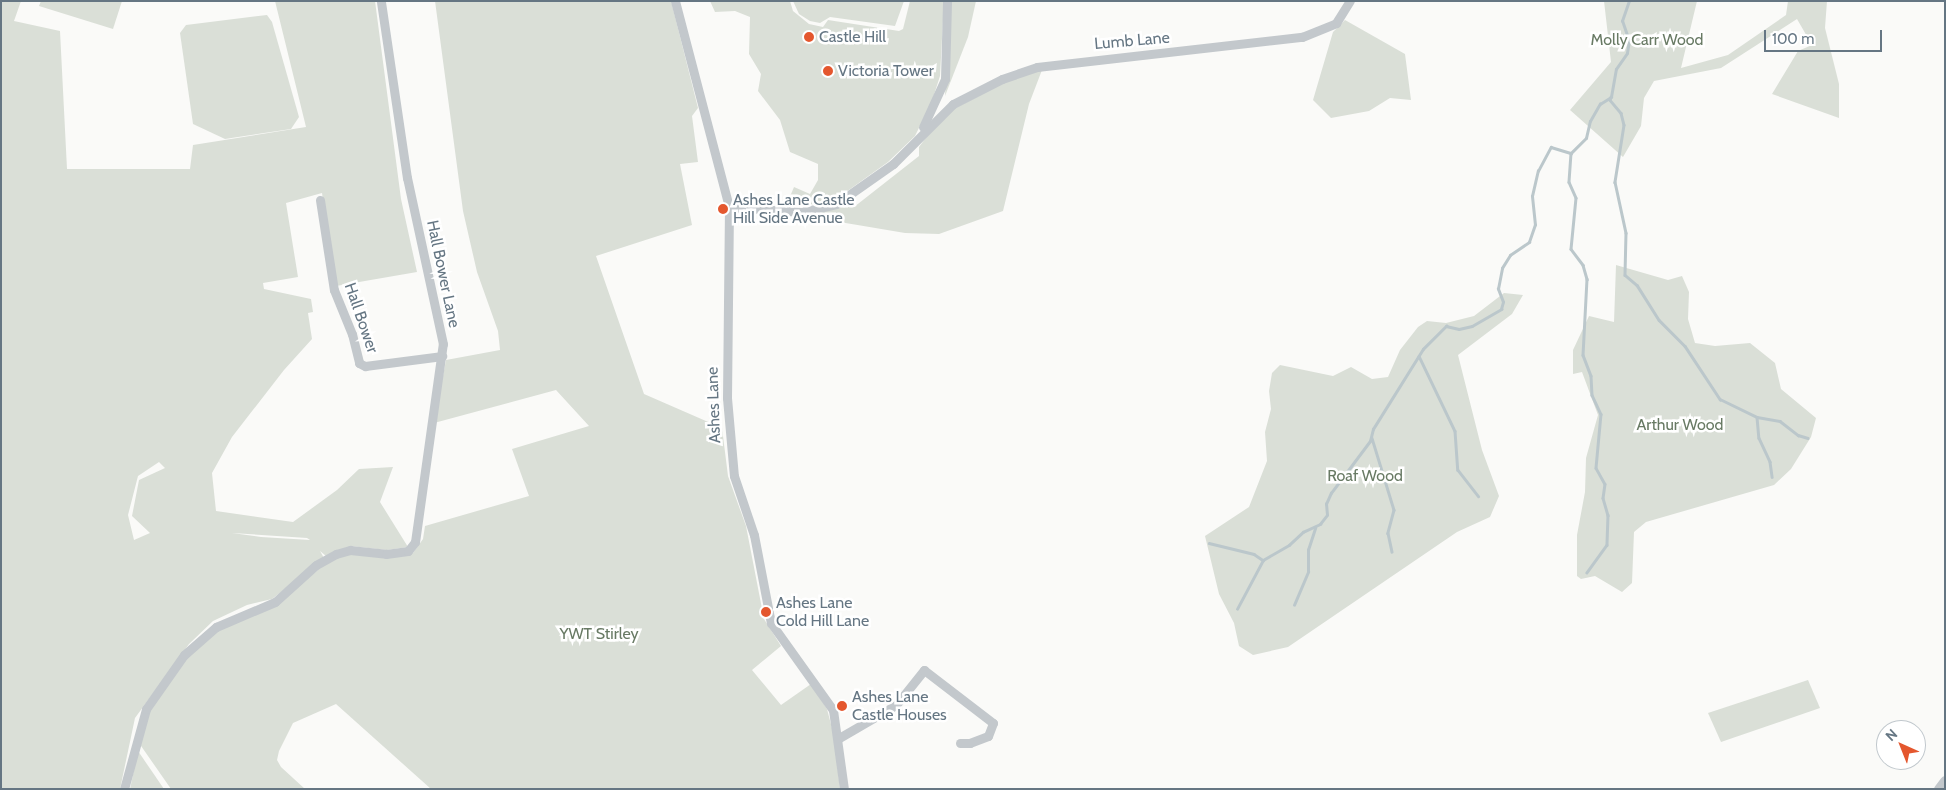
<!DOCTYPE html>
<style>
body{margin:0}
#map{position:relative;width:1946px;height:790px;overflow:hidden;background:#fafaf8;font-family:Cabin,sans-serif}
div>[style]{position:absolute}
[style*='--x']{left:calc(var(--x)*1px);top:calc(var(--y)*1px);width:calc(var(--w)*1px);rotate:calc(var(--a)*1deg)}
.green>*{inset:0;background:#dadfd7}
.stream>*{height:2.5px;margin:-1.25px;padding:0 1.25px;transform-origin:1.25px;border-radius:1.25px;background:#bbc7cb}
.minor>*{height:9px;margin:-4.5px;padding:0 4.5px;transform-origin:4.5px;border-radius:4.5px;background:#c3c8cc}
.tertiary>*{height:11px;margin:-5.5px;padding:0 5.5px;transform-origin:5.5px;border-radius:5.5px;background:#c3c8cc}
.dots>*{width:14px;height:14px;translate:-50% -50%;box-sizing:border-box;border:2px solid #fff;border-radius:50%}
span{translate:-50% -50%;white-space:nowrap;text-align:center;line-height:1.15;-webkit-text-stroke:5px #fff;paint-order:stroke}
.poi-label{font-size:16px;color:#657683}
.left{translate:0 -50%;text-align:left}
.park-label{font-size:16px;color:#687a64}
.street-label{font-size:16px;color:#657683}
.frame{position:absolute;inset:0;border:2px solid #657683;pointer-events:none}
.north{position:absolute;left:1876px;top:720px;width:50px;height:50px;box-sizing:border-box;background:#fff;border:1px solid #c1c8cd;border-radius:50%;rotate:316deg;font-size:14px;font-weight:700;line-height:20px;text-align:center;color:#657683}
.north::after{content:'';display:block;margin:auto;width:18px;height:22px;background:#e4572e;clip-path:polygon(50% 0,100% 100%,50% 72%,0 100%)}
.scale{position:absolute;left:1764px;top:30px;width:118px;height:22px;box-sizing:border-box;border:2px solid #657683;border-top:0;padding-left:6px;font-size:15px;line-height:18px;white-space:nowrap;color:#657683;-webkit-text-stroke:4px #fff;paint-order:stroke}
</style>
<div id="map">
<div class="green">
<div style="clip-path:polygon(evenodd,1px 1px,21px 1px,14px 21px,60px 31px,67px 169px,190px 169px,193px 145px,306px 127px,275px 1px,375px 1px,401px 199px,417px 272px,336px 286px,322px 193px,286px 203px,298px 277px,263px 283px,264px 289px,311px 299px,313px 312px,308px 313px,312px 339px,284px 370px,232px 437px,212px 473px,216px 511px,293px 522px,337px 490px,359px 469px,393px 467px,380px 502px,408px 547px,387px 550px,350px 546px,326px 556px,320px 551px,324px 558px,272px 599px,247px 605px,213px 621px,189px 644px,135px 718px,120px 789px,1px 789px,1px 1px,159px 462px,165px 468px,139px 480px,132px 516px,150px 533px,134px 540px,128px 515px,138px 476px,159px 462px,1px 1px,232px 533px,307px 538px,310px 540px,261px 537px,232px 533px)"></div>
<div style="clip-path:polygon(41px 1px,122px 1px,113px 29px,39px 6px)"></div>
<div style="clip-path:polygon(435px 1px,671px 1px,698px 108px,692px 116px,698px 162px,680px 164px,692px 225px,596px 256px,644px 394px,722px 428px,728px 476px,746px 526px,764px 619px,781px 646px,752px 670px,781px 705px,811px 684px,827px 709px,834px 736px,840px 789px,431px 789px,336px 704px,293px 723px,279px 751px,277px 760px,281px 767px,305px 789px,171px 789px,139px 743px,149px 710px,183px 661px,225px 625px,277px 604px,330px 560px,348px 554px,392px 557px,413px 553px,423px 539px,425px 526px,529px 496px,512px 449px,589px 426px,556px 390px,434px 423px,446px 360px,500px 350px,498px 331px,477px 272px,463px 211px)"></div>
<div style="clip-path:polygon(710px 1px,790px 1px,793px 11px,809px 24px,823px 27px,828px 20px,899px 31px,903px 29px,910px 1px,944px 1px,940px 76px,932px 101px,915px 136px,888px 162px,846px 192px,816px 204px,786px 206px,794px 187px,810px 194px,818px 180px,818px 164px,790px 152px,780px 120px,758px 91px,761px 74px,749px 54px,750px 17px,735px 11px,715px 12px)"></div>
<div style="clip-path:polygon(793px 1px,904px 1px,895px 26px,830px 17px,820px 23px,810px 21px,799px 14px)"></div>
<div style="clip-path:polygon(951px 1px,976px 1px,968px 37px,945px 96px)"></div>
<div style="clip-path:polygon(1604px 1px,1697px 1px,1681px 68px,1728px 55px,1786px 15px,1788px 1px,1827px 1px,1825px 28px,1839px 84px,1839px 118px,1772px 94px,1798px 51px,1812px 45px,1797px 19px,1721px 68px,1654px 81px,1644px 98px,1641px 126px,1623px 157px,1570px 110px,1611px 62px)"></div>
<div style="clip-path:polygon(267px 15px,272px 22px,299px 117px,291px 129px,225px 139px,193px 124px,180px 33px,186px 25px)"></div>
<div style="clip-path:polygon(1345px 20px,1405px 54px,1411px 100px,1390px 98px,1369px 111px,1331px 118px,1313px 100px,1333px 32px)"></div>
<div style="clip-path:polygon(1042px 70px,1029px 104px,1003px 211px,939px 234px,905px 233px,804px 216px,839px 206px,854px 207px,919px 156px,919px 147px,944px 114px,1007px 81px)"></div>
<div style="clip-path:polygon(1616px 265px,1668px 280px,1682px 276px,1689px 292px,1688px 319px,1695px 343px,1715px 346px,1750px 343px,1775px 363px,1781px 389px,1816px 418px,1811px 437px,1791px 469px,1774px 485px,1646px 522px,1634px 532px,1632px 583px,1622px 592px,1595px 576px,1581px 579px,1577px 576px,1577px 535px,1585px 492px,1586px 458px,1598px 415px,1582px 372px,1573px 374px,1573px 350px,1589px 316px,1614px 322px)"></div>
<div style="clip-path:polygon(1504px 293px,1523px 295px,1512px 314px,1458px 355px,1482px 450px,1499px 496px,1490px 517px,1457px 532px,1288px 647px,1253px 655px,1239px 646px,1234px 623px,1219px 594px,1205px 536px,1249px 507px,1267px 461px,1265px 432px,1271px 409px,1269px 391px,1272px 373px,1280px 365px,1333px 376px,1351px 367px,1372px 379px,1388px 377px,1400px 350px,1418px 327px,1427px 321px,1446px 323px,1474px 316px)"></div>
<div style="clip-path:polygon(1808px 680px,1820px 708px,1721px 742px,1708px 713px)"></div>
<div style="clip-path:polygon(138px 751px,164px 789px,130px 789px)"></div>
</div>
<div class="stream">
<div style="--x:1611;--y:97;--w:3;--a:108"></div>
<div style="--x:1610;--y:100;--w:17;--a:50"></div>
<div style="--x:1621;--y:113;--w:12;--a:76"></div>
<div style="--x:1624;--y:125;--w:58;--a:99"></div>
<div style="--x:1615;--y:182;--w:52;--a:77.8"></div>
<div style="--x:1626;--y:233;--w:42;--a:91.4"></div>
<div style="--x:1625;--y:275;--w:16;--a:40"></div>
<div style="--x:1637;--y:285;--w:41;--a:57.8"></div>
<div style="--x:1659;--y:320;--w:37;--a:45"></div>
<div style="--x:1685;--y:346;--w:64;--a:56.6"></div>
<div style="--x:1720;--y:399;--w:41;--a:25.9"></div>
<div style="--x:1757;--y:417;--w:23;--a:10"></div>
<div style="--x:1780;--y:421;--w:23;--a:38"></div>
<div style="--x:1798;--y:435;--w:10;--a:17"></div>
<div style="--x:1571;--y:153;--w:29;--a:94"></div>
<div style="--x:1569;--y:182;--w:17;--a:66"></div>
<div style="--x:1576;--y:198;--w:51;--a:95.6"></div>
<div style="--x:1571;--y:249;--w:20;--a:53"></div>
<div style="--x:1583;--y:265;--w:15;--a:74"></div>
<div style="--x:1587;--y:279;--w:76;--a:93"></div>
<div style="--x:1583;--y:355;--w:22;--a:69"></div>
<div style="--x:1591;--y:376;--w:19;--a:87"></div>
<div style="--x:1592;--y:395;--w:21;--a:65"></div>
<div style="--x:1601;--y:414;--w:54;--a:95.3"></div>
<div style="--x:1596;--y:468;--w:18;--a:61"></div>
<div style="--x:1605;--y:484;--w:14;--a:98"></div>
<div style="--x:1603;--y:498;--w:18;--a:74"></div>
<div style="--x:1608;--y:515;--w:30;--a:92"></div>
<div style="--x:1607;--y:545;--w:34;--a:126"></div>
<div style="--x:1419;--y:356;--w:83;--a:64.4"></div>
<div style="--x:1455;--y:431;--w:39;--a:86"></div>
<div style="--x:1458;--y:470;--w:33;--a:52"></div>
<div style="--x:1757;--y:417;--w:21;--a:85"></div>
<div style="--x:1759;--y:438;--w:26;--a:65"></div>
<div style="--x:1770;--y:462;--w:15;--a:82"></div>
<div style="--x:1372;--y:438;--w:75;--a:73"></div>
<div style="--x:1394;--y:510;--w:24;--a:105"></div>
<div style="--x:1388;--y:533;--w:19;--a:78"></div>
<div style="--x:1209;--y:543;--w:46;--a:13.7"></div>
<div style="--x:1254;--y:554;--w:11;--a:34"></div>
<div style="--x:1263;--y:560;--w:30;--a:-30"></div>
<div style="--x:1289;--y:545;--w:19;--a:-43"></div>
<div style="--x:1303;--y:532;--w:19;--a:-25"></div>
<div style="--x:1320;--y:524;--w:11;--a:-52"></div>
<div style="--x:1327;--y:515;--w:11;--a:-95"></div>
<div style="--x:1326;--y:504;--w:12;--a:-66"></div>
<div style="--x:1331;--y:493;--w:65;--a:-53.1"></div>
<div style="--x:1370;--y:441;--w:12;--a:-76"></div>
<div style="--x:1373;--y:429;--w:94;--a:-58"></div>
<div style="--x:1423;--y:349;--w:33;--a:-45"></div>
<div style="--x:1446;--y:326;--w:13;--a:13"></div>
<div style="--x:1459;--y:329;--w:13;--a:-13"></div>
<div style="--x:1472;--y:326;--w:34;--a:-30"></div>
<div style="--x:1501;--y:309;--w:7;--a:-74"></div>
<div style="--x:1503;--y:302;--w:14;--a:-111"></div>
<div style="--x:1498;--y:289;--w:21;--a:-79"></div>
<div style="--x:1502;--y:268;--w:15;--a:-58"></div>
<div style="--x:1510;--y:255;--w:23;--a:-34"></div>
<div style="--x:1529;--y:242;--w:18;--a:-71"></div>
<div style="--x:1535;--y:225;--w:29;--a:-96"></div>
<div style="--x:1532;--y:196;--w:26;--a:-77"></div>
<div style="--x:1538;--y:171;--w:27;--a:-62"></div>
<div style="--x:1551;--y:147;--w:21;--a:17"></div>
<div style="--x:1571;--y:153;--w:21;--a:-45"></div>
<div style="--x:1586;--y:138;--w:17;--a:-77"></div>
<div style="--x:1590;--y:121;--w:20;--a:-60"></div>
<div style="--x:1600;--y:104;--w:13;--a:-32"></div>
<div style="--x:1611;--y:97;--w:28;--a:-80"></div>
<div style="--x:1616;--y:69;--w:19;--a:-55"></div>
<div style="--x:1627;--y:53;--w:12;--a:-81"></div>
<div style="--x:1629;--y:41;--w:21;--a:-109"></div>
<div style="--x:1622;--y:21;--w:21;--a:-71"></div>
<div style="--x:1294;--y:605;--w:36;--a:-67"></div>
<div style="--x:1308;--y:572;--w:22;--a:-90"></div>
<div style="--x:1308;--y:550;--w:23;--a:-72"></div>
<div style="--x:1237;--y:609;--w:55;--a:-62"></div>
</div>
<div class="minor">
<div style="--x:675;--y:1;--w:213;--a:75.3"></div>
<div style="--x:729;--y:207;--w:191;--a:90.6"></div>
<div style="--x:727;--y:398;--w:78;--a:84.9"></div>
<div style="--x:734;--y:476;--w:62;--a:71.3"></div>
<div style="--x:754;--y:535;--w:90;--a:79.1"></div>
<div style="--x:771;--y:623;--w:107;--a:54.5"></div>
<div style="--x:833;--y:710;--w:80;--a:82.1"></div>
<div style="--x:923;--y:127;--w:53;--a:-65.4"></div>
<div style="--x:945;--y:79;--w:78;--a:-88.5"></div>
<div style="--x:320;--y:200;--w:91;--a:81.2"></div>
<div style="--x:334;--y:290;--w:48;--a:67.8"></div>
<div style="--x:352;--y:334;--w:30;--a:76"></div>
<div style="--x:359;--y:363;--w:7;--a:27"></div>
<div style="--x:365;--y:366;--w:78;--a:-7.4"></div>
<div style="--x:729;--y:207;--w:73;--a:3.9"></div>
<div style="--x:802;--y:212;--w:35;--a:-13"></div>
<div style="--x:836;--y:204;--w:70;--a:-35.1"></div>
<div style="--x:893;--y:164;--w:85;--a:-45"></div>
<div style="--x:953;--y:104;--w:55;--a:-27"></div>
<div style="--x:1002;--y:79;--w:37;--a:-19"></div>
<div style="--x:1037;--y:67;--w:267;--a:-6.5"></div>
<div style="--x:1302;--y:37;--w:37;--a:-22"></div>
<div style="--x:1336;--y:23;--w:26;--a:-58"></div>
<div style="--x:839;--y:738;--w:66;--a:-30.1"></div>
<div style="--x:896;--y:705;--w:45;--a:-51.3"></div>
<div style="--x:924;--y:670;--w:87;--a:37.5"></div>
<div style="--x:993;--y:723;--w:14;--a:111"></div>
<div style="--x:988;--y:736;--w:19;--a:159"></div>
<div style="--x:970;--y:743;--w:10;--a:180"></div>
<div style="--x:124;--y:789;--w:83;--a:-74.6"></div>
<div style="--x:146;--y:709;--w:66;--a:-54.9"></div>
<div style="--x:184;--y:655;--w:43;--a:-41.2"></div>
<div style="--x:216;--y:627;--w:64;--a:-23"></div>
<div style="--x:275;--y:602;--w:55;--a:-42.1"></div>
<div style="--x:316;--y:565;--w:23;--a:-29"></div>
<div style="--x:336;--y:554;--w:15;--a:-16"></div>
<div style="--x:350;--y:550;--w:36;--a:6"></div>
<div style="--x:386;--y:554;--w:22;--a:-8"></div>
<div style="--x:408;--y:551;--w:11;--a:-52"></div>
<div style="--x:415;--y:542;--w:200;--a:-82"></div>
<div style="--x:443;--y:344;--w:170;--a:-102.2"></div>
<div style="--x:407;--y:178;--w:179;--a:-98.4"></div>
</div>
<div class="tertiary">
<div style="--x:1939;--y:789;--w:10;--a:-53"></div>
</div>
<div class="dots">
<div style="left:809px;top:37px;background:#e4572e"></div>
<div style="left:828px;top:71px;background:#e4572e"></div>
<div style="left:723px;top:209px;background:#e4572e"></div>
<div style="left:766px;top:612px;background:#e4572e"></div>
<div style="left:842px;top:706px;background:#e4572e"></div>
</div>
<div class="poi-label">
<span class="left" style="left:819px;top:37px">Castle Hill</span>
<span class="left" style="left:838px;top:71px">Victoria Tower</span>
<span class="left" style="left:733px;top:209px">Ashes Lane Castle<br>Hill Side Avenue</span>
<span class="left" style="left:776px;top:612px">Ashes Lane<br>Cold Hill Lane</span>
<span class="left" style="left:852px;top:706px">Ashes Lane<br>Castle Houses</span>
</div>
<div class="park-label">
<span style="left:1647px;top:40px">Molly Carr Wood</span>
<span style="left:1680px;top:425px">Arthur Wood</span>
<span style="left:1365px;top:476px">Roaf Wood</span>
<span style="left:599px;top:634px">YWT Stirley</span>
</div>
<div class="street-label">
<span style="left:1132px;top:41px;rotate:-5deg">Lumb Lane</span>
<span style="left:443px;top:274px;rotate:78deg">Hall Bower Lane</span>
<span style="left:361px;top:318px;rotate:71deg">Hall Bower</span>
<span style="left:714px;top:405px;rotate:-92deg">Ashes Lane</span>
</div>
<div class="frame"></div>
<div class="north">N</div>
<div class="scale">100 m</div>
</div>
